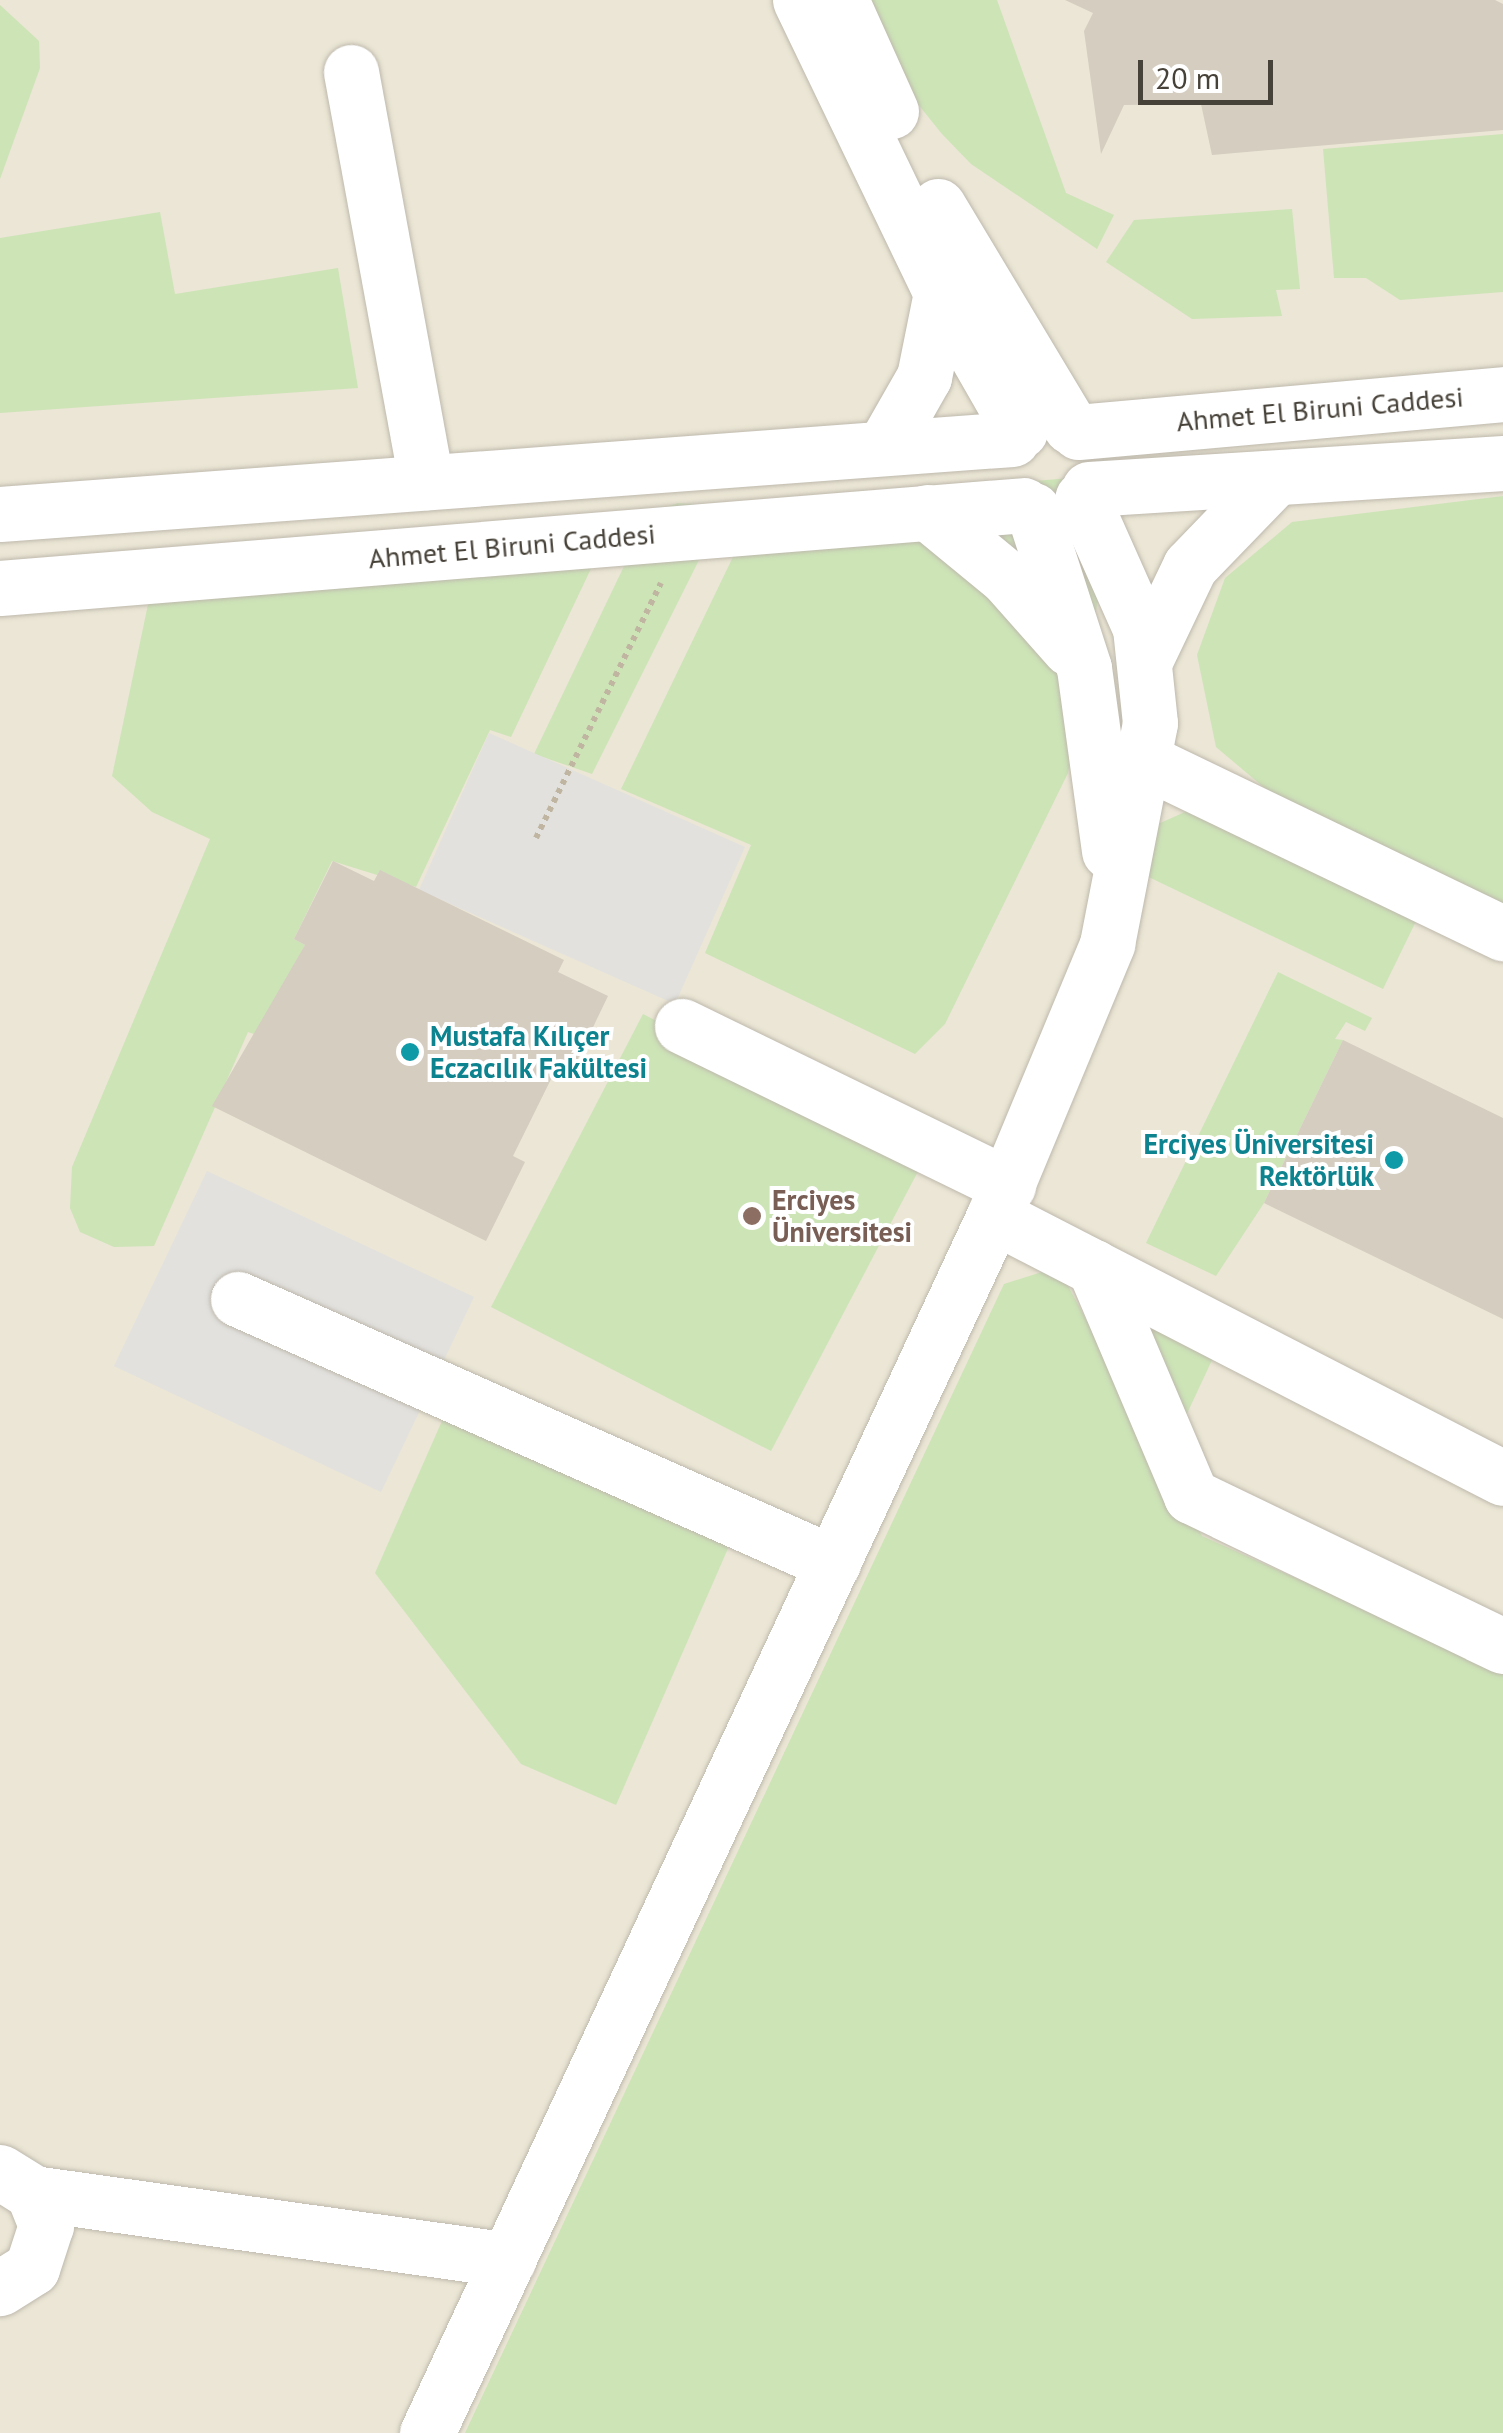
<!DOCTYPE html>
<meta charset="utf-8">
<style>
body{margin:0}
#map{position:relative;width:1503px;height:2433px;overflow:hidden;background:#f3f1ea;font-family:"PT Sans",sans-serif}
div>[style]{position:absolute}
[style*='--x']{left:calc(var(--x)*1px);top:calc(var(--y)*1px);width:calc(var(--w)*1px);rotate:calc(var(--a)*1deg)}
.education>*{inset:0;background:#ebe6d5}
.green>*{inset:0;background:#cde4b7}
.parking>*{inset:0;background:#e2e1de}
.building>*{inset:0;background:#d4cdc0}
.path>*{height:6px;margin-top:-3px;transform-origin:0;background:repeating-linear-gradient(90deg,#bfb5a0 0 5px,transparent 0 10px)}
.roads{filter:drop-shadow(0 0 2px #beb9ad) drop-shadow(0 0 2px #beb9ad)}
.minor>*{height:55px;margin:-27.5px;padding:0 27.5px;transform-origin:27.5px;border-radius:27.5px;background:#fff}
.dots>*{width:28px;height:28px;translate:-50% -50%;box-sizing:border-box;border:5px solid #fff;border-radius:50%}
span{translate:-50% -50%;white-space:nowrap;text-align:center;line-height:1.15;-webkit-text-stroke:8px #fff;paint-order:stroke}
.street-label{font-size:28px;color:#474239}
.culture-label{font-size:28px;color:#0d838f;font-weight:700}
.left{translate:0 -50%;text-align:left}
.right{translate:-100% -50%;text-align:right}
.education-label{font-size:28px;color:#785e54;font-weight:700}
.scale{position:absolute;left:1138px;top:60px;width:135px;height:45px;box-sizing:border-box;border:5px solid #474239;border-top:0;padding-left:12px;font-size:30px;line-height:35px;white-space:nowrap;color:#474239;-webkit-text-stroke:8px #fff;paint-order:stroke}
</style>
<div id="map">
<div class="education">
<div style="clip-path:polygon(0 0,1503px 0,1503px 2433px,0 2433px)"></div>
</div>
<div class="green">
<div style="clip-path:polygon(863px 0,997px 0,1066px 193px,1114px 215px,1097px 249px,971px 164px,942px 134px,905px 88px)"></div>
<div style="clip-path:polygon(0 5px,39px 41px,40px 68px,0 179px)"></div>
<div style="clip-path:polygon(1503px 134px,1503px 292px,1400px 300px,1366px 278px,1334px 278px,1323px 149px)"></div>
<div style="clip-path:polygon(1292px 209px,1300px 289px,1276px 290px,1282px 316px,1192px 319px,1106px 262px,1134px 220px)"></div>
<div style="clip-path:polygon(160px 212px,175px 294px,338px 268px,358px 388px,0 413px,0 238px)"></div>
<div style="clip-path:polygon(1083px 477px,1101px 582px,1068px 773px,945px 1024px,915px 1054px,705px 953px,751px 845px,621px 789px,759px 503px)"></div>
<div style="clip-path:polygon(1503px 496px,1503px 907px,1267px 790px,1216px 747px,1197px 655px,1225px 578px,1292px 522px)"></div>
<div style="clip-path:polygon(678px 503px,705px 505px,719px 520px,592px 774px,534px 754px,650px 512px)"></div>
<div style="clip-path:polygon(607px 535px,511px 737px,490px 730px,416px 887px,332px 861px,294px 939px,305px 945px,260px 1036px,248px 1032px,154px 1246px,114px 1247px,80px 1232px,70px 1208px,72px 1167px,210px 839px,152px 812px,112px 776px,159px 552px)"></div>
<div style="clip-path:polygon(1194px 808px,1419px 915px,1383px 989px,1136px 871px,1158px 824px)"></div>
<div style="clip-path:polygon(1278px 972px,1372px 1018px,1365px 1031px,1346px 1022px,1335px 1039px,1343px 1040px,1264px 1203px,1216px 1276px,1146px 1243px)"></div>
<div style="clip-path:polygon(643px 1014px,924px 1160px,771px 1451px,491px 1307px)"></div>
<div style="clip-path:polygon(1045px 1271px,1067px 1284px,1202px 1536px,1503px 1671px,1503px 2433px,465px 2433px,1004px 1284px)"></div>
<div style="clip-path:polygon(1104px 1286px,1220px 1343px,1184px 1420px)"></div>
<div style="clip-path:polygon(453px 1396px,740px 1521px,616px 1805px,521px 1764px,375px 1573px)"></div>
</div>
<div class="parking">
<div style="clip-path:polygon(489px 733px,745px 847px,675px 1004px,419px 890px)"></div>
<div style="clip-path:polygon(207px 1171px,474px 1297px,381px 1492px,114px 1366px)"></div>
</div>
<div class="building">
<div style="clip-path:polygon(1065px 0,1495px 0,1503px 4px,1503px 130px,1212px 155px,1201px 104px,1124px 105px,1101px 154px,1084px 31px,1093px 13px)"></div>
<div style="clip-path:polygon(333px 861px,374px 881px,380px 870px,564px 960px,558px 972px,608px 996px,571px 1073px,557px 1067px,513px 1156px,525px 1162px,486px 1241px,212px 1106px,305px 945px,294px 939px)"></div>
<div style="clip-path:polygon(1343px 1040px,1503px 1118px,1503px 1319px,1264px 1203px)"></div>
</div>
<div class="path">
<div style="--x:536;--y:838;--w:284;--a:-63.9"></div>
</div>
<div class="roads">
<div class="minor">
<div style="--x:800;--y:0;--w:325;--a:64.3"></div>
<div style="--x:941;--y:293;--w:159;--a:60.2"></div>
<div style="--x:841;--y:0;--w:122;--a:65.8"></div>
<div style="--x:351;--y:72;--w:417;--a:79.6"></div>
<div style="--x:938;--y:206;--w:257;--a:59"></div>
<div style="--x:1078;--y:432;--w:427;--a:-5.1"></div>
<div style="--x:884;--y:447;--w:81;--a:-60.3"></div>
<div style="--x:924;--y:377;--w:86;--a:-78.6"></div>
<div style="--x:1089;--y:489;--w:415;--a:-3.6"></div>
<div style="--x:1033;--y:510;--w:166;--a:72.1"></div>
<div style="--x:1084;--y:668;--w:185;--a:82.2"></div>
<div style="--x:927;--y:512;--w:104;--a:39.5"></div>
<div style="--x:1007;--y:578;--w:94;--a:48.5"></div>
<div style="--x:0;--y:514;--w:1015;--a:-4.24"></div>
<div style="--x:0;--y:588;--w:1027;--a:-4.63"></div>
<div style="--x:1145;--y:660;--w:104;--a:-64.4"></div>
<div style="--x:1190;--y:566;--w:118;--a:-46"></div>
<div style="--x:1147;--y:762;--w:395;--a:25.7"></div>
<div style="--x:682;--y:1026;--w:363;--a:26"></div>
<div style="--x:994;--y:1216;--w:572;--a:27.24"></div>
<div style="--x:1094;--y:1267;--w:249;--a:67"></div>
<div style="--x:1191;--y:1496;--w:346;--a:25.7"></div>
<div style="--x:238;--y:1299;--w:651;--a:23.93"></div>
<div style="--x:0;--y:2172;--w:39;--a:32"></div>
<div style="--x:33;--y:2193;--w:35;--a:68"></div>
<div style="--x:46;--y:2225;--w:45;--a:108"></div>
<div style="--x:32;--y:2268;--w:38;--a:148"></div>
<div style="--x:33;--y:2193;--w:480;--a:8"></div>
<div style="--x:427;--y:2433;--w:1343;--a:-65.02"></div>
<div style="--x:994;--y:1216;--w:295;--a:-67.4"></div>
<div style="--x:1107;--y:944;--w:225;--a:-79"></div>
<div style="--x:1150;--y:723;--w:96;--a:-96"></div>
<div style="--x:1140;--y:628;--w:142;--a:-114"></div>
</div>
</div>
<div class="dots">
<div style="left:410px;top:1052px;background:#0f9aa8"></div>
<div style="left:1394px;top:1160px;background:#0f9aa8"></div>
<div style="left:752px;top:1216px;background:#8d6e63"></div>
</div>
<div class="street-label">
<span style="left:1320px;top:409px;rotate:-5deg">Ahmet El Biruni Caddesi</span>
<span style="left:512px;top:546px;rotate:-5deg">Ahmet El Biruni Caddesi</span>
</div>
<div class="culture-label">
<span class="left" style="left:430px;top:1052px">Mustafa Kılıçer<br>Eczacılık Fakültesi</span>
<span class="right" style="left:1374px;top:1160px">Erciyes Üniversitesi<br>Rektörlük</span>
</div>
<div class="education-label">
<span class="left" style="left:772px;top:1216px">Erciyes<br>Üniversitesi</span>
</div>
<div class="scale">20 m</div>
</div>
